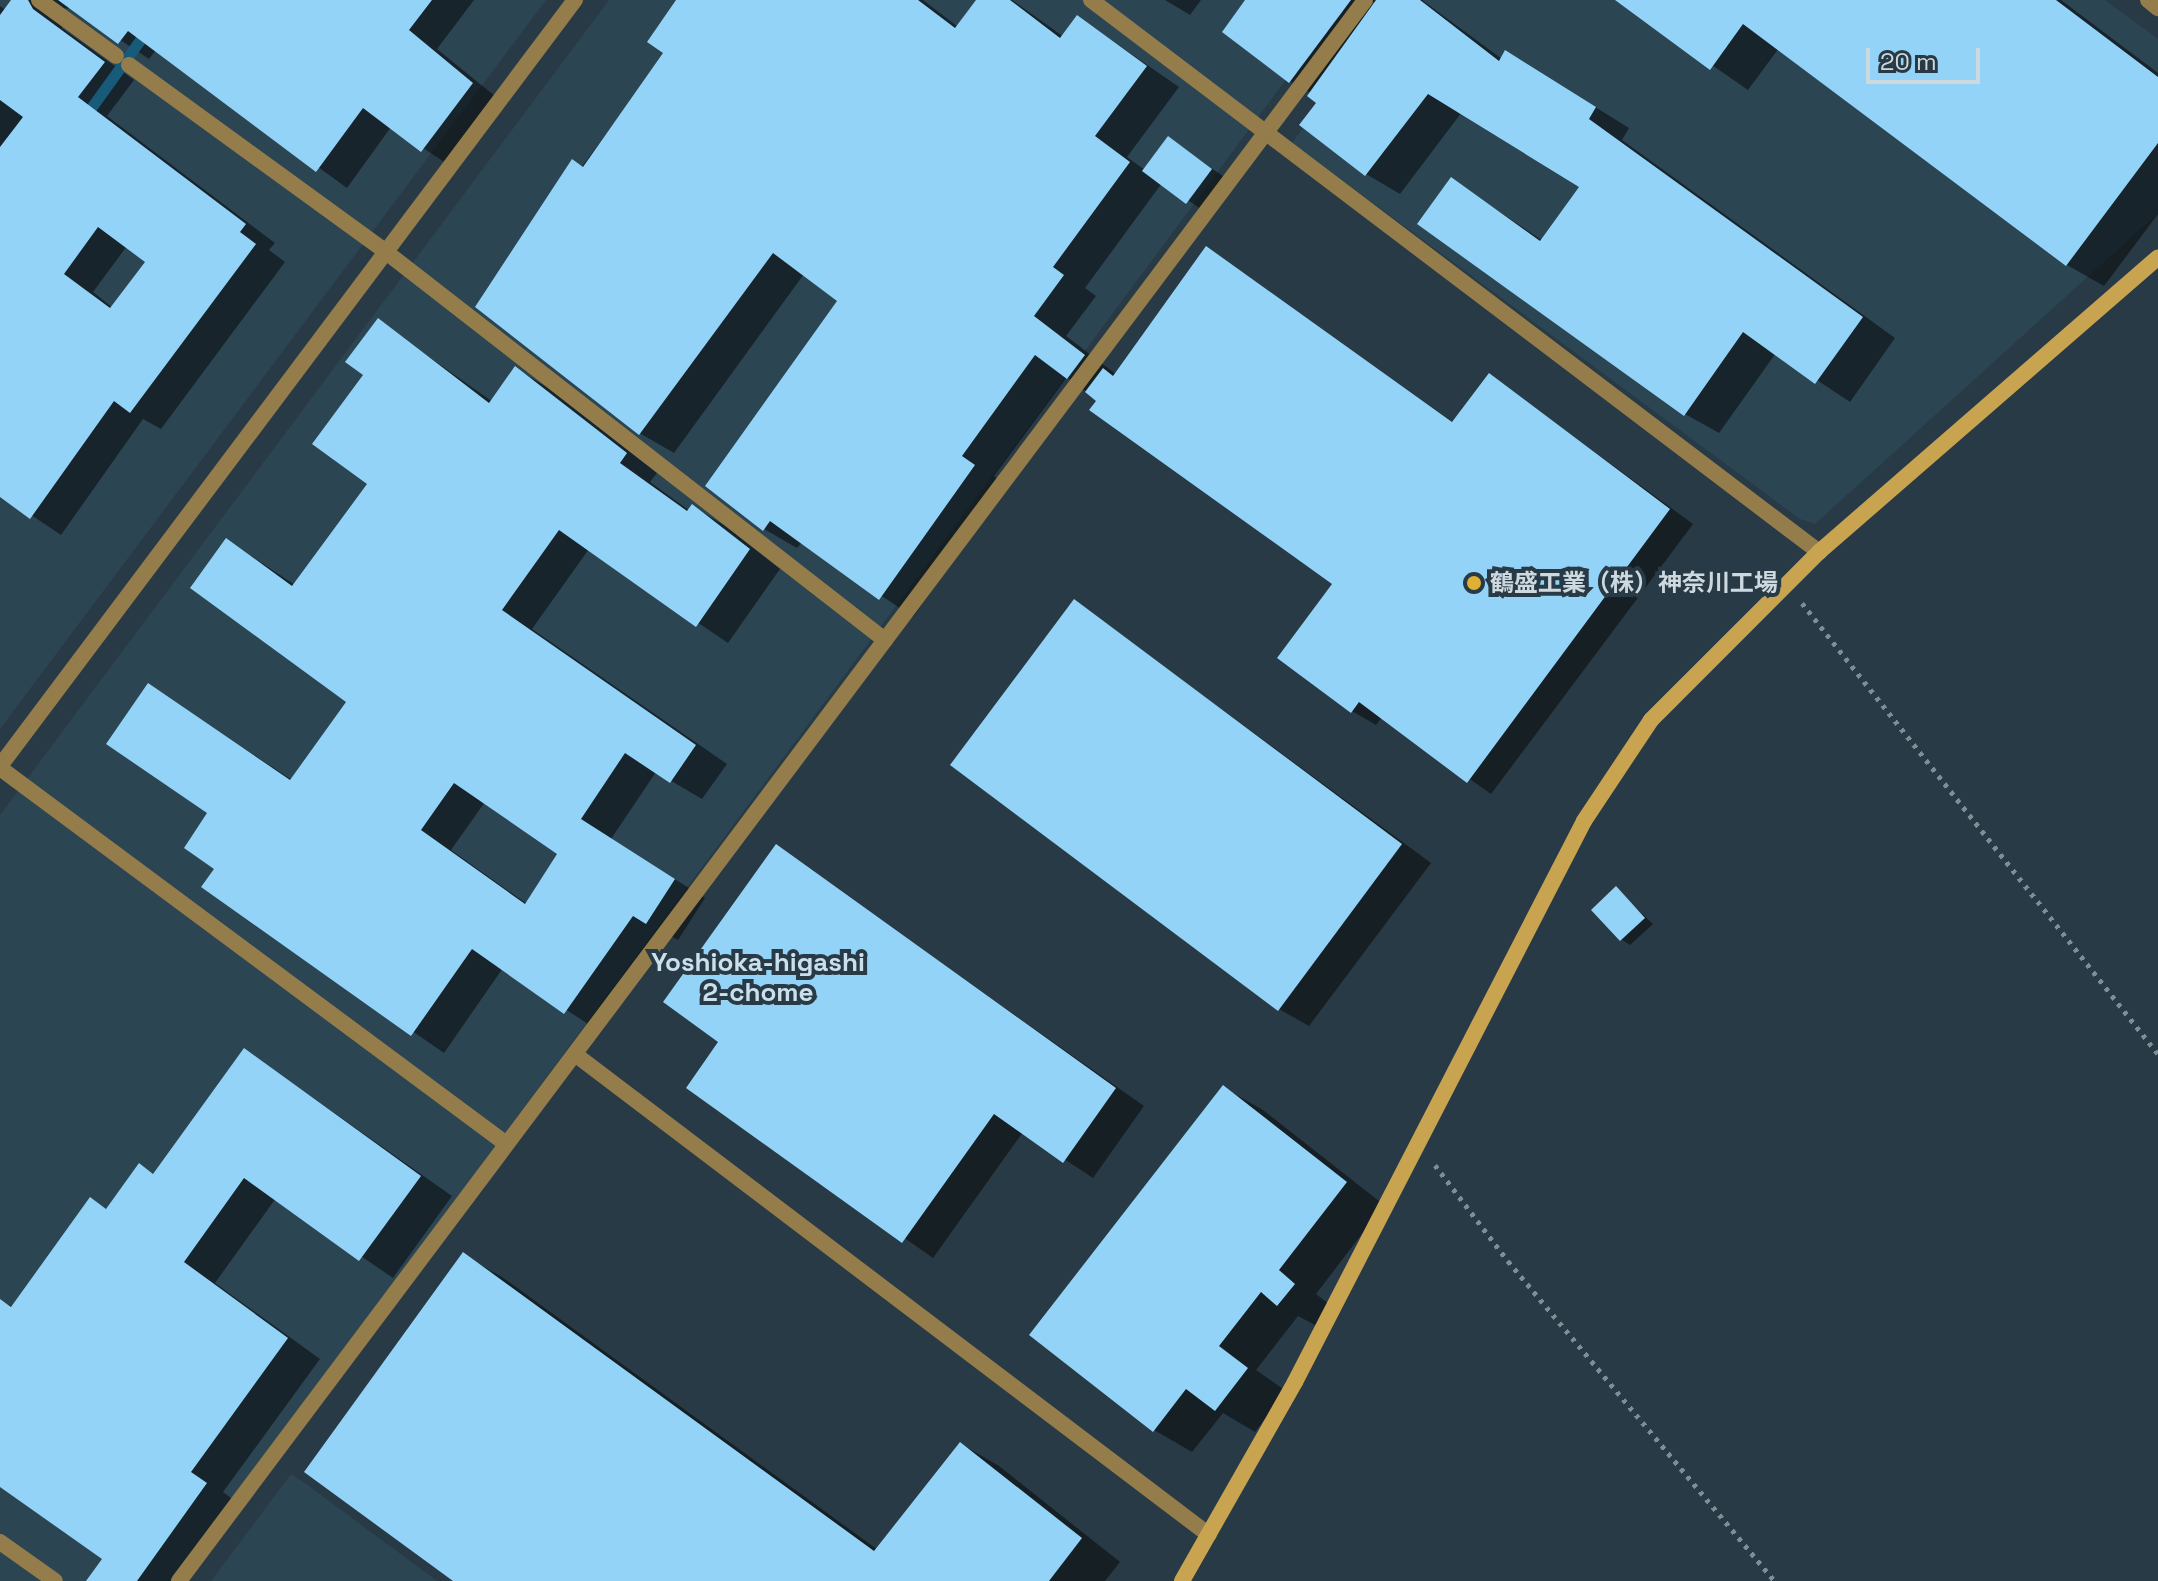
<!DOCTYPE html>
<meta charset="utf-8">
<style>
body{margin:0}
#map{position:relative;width:2158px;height:1581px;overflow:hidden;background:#283a45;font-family:"Space Grotesk","Noto Sans JP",sans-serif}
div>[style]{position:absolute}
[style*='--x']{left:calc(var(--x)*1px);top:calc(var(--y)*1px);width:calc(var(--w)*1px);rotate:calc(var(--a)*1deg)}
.built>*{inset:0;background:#2c4553}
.shadow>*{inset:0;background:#0007}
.stream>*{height:11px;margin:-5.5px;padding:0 5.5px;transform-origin:5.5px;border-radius:5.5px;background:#185a7a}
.building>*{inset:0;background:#94d3f8}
.path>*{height:5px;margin-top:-2.5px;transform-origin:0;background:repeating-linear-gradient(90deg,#7f8d95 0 4px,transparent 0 10px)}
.street>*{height:16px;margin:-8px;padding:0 8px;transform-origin:8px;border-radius:8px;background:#947d4b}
.secondary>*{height:16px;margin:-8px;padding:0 8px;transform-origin:8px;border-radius:8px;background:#c8a350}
.dots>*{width:22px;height:22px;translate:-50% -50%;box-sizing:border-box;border:4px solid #283a45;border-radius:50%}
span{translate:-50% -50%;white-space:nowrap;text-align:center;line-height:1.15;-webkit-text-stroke:8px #283a45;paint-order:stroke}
.poi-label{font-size:24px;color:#ced9df;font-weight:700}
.left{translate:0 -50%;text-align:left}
.neighbourhood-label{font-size:26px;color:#cae0ed;font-weight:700}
.scale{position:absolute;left:1866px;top:48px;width:114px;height:36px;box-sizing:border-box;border:4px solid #ced9df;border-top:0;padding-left:10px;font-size:24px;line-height:28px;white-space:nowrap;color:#ced9df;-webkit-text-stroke:6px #283a45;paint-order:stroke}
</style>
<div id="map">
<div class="built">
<div style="clip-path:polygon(0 0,546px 0,0 729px)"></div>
<div style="clip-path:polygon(609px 0,1345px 0,173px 1581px,0 1581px,0 815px)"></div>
<div style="clip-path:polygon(1397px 0,2105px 0,2158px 39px,2158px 213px,1815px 524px,1800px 519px,1292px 143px)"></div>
<div style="clip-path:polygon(291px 1474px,309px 1486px,437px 1581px,211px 1581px)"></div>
</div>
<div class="shadow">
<div style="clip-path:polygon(evenodd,21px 0,474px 0,437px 49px,501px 101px,452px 167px,391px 127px,347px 188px,156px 50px,149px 59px,72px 8px,60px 9px,62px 28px,134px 80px,107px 116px,275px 243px,269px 250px,285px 262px,161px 429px,143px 419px,61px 535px,0 494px,0 6px,11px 14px,21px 0,127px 246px,148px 261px,113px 308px,93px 292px,127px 246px)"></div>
<div style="clip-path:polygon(678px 0,923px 0,958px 27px,978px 0,1012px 0,1064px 37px,1078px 17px,1179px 87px,1127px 157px,1145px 170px,1169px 138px,1231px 182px,1207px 213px,1162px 183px,1085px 288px,1096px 296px,1066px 336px,1117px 375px,1206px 249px,1454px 423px,1489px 375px,1693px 524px,1491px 794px,1382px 717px,1376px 725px,1352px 711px,1335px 583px,1067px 377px,994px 476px,1007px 486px,913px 617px,802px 542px,797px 548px,764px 529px,840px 300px,804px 274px,674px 453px,641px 434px,478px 307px,666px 53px)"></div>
<div style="clip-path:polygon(1165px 0,1201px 0,1190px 15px)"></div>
<div style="clip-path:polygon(1248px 0,1364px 0,1376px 7px,1372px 0,1422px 0,1502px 59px,1539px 72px,1629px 128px,1622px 140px,1895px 338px,1850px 402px,1776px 353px,1719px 433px,1685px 414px,1452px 180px,1543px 241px,1581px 186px,1462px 112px,1400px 194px,1366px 174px,1311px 93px,1290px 81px)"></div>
<div style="clip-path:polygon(1618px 0,2061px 0,2158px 73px,2158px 214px,2104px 286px,2067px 265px,1779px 48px,1748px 90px)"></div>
<div style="clip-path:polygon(evenodd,378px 321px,493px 402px,516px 369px,547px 387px,657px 473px,650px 482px,690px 511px,693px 507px,724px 525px,780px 569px,728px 643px,589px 549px,532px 629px,727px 764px,702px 799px,656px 772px,611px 839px,705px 898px,678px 940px,665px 933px,597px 1030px,503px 968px,444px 1053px,204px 887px,217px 868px,210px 812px,148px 685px,292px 780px,349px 701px,227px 540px,295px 585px,370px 484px,365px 375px,378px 321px,485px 802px,560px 853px,527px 904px,451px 850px,485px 802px)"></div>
<div style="clip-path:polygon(1074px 601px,1431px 863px,1309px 1026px,1279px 1009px)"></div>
<div style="clip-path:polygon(776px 847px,1144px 1106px,1093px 1178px,1023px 1132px,933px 1258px,689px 1087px,721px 1042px)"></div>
<div style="clip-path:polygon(1616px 889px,1653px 924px,1630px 945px,1621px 939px)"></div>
<div style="clip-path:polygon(245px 1050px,452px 1196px,393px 1278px,276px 1198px,215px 1283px,320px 1359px,223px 1492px,238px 1503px,183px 1581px,88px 1581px,104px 1558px,0 1486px,0 1300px,13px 1307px,91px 1200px,108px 1210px,140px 1166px,155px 1175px)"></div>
<div style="clip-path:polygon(1224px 1088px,1263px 1110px,1384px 1205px,1316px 1294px,1333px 1307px,1317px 1326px,1298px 1316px,1256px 1370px,1286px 1391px,1255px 1432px,1223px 1413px,1192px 1452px,1154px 1430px)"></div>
<div style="clip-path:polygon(463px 1255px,502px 1277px,878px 1550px,961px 1444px,999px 1466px,1120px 1562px,1105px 1581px,457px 1581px)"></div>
</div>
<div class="stream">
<div style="--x:83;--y:119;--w:111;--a:-54.2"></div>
</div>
<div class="building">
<div style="clip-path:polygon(evenodd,11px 0,28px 0,33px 9px,105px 62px,78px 97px,246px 224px,240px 232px,256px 244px,130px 413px,114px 401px,30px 519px,0 497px,0 147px,23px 117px,0 100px,0 15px,11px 0,98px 227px,145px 262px,110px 308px,64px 274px,98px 227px)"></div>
<div style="clip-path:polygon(58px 0,432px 0,409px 30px,473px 83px,421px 152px,363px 108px,316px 172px,128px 31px,118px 44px)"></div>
<div style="clip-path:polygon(676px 0,918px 0,955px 28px,976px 0,1010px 0,1060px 38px,1077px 15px,1147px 66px,1095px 136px,1130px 162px,1053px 267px,1064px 275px,1034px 316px,1085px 355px,1067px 379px,1035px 355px,962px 456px,975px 465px,879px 600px,770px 521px,763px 531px,705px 486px,837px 301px,773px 253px,639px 435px,475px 307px,572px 159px,583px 167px,663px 53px,647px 42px)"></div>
<div style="clip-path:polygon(1245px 0,1351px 0,1289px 83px,1222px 32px)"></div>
<div style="clip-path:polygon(1376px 0,1420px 0,1499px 61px,1505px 50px,1596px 107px,1589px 119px,1863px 317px,1815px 384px,1743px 332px,1684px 416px,1417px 224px,1451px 177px,1540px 241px,1579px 187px,1428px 94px,1365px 176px,1299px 125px,1316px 103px,1307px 96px)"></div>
<div style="clip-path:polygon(1615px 0,2056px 0,2158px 77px,2158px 143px,2066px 266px,1743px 24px,1710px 70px)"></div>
<div style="clip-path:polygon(1168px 136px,1212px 169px,1186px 204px,1142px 171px)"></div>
<div style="clip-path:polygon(1206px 246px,1452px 422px,1489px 373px,1670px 509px,1467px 783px,1359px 702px,1351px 713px,1277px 658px,1332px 584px,1089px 410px,1096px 401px,1085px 392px,1103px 368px,1113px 376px)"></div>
<div style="clip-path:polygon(evenodd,378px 318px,489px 403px,515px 366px,627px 453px,620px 463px,687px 511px,692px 504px,750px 549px,696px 627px,559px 530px,502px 610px,696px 745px,670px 783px,625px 753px,581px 819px,675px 879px,646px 924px,633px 916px,564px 1014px,472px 949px,411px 1036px,201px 887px,214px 869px,184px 848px,207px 813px,106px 744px,148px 683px,290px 780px,346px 702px,190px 588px,226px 538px,292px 586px,367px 484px,312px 444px,363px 375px,345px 362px,378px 318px,454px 783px,557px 854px,525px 904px,421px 830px,454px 783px)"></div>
<div style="clip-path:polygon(1074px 599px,1402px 844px,1278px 1011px,950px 765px)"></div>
<div style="clip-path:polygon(776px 844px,1116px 1088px,1063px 1163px,994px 1114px,902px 1243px,686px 1088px,718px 1042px,663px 1002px)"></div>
<div style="clip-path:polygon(1616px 886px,1645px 918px,1620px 941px,1591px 910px)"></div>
<div style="clip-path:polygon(244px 1048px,421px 1176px,359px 1261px,244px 1178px,184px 1262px,288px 1338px,191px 1472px,207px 1483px,137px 1581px,86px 1581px,102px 1559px,0 1487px,0 1299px,11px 1307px,90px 1197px,106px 1209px,139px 1163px,153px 1174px)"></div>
<div style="clip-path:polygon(1223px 1085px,1347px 1182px,1279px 1270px,1295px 1284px,1277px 1306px,1261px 1292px,1219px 1346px,1248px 1368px,1215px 1411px,1186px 1389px,1153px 1432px,1029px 1335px)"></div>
<div style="clip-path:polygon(463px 1252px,874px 1551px,960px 1442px,1082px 1538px,1049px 1581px,453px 1581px,304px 1472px)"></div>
</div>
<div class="path">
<div style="--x:1802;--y:603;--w:575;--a:51.71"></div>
<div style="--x:1435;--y:1165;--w:121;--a:52.8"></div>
<div style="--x:1508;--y:1261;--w:417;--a:50.2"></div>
</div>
<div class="street">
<div style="--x:39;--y:0;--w:95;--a:36"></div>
<div style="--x:1091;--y:0;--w:914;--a:37.17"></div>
<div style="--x:2148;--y:0;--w:13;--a:39"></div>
<div style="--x:129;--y:65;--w:318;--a:36"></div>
<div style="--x:386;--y:252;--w:632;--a:37.87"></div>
<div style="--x:0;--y:766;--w:958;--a:-53.11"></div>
<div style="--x:0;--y:768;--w:629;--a:36.6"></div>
<div style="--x:576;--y:1055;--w:794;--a:37.17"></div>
<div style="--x:0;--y:1542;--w:67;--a:35.3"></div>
<div style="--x:179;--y:1581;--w:1976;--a:-53.12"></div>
</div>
<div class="secondary">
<div style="--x:1182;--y:1581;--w:229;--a:-60.4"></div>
<div style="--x:1295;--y:1382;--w:631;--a:-62.74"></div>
<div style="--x:1584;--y:821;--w:121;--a:-56.4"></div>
<div style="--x:1651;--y:720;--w:238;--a:-45"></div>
<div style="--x:1819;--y:552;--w:449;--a:-41"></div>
</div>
<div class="dots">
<div style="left:1474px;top:583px;background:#e0b034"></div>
</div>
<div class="poi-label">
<span class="left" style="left:1490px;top:583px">鶴盛工業（株）神奈川工場</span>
</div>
<div class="neighbourhood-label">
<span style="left:758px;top:978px">Yoshioka-higashi<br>2-chome</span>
</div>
<div class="scale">20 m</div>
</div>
